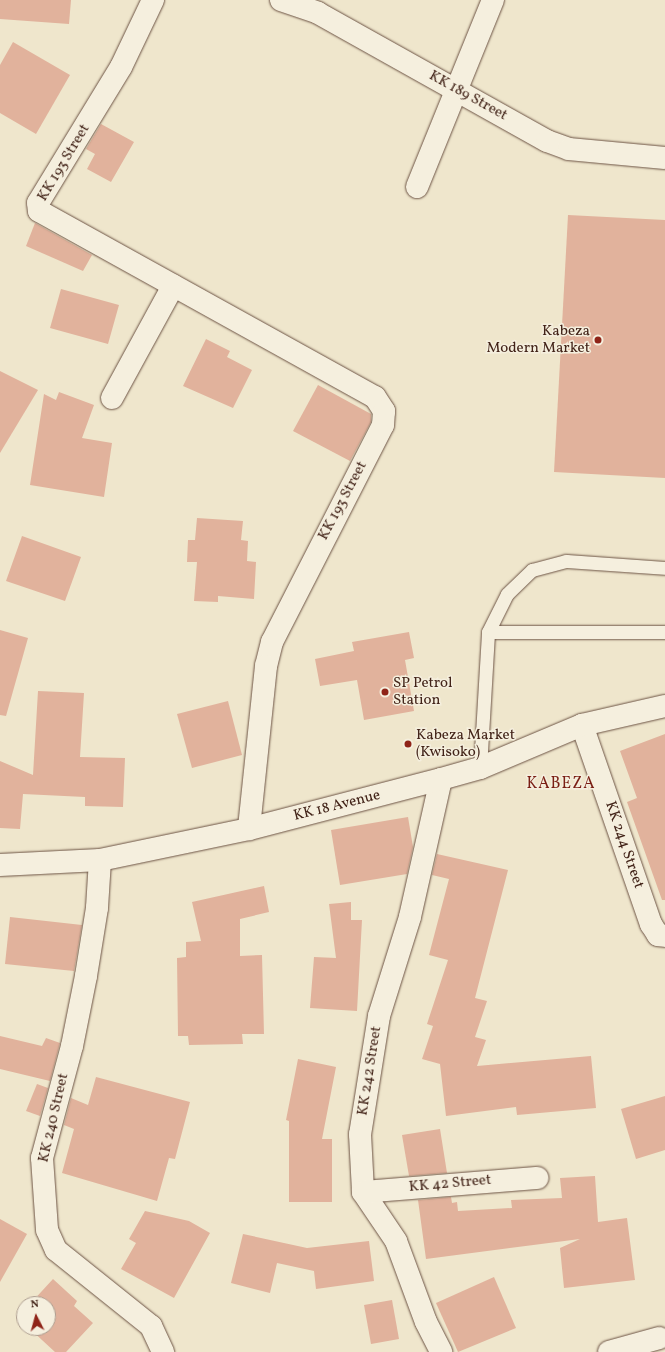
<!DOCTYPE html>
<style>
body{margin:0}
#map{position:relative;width:665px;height:1352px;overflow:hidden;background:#efe6cc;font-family:Vollkorn,serif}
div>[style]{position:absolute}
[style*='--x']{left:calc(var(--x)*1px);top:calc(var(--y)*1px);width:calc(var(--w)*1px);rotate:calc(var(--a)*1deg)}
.building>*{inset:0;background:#e1b29c}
.roads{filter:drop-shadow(0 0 1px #6d5445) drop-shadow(0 0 1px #6d5445)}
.lane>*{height:13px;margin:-6.5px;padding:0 6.5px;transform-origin:6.5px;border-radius:6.5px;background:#f5efde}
.street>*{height:22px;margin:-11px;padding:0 11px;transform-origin:11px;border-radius:11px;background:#f5efde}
.secondary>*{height:22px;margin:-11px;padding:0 11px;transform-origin:11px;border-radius:11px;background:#f5efde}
.dots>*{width:11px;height:11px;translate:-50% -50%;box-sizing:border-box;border:2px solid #f5efde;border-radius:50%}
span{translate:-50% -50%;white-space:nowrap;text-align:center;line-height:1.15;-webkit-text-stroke:3px #f5efde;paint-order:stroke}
.street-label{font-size:15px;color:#422318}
.poi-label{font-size:15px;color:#422318}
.right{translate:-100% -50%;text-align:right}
.left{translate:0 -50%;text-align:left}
.neighbourhood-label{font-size:16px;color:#7a1f14;letter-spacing:1px}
.north{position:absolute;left:16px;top:1296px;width:40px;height:40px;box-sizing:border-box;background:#f5efde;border:1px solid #ad9d8f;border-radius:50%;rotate:354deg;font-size:11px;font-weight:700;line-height:16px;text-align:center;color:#422318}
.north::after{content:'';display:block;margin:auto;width:14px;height:18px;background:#8f2418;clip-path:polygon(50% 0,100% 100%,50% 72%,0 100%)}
</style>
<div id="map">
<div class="building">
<div style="clip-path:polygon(0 0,71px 0,69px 24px,0 19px)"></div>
<div style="clip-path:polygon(13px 42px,70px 75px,36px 134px,0 113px,0 65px)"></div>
<div style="clip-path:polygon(101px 124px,134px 142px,111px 182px,87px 169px,95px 154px,86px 149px)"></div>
<div style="clip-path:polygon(568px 215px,665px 220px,665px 478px,554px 472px)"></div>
<div style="clip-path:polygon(35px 223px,92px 255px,83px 271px,26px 246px)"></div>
<div style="clip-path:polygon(61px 289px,119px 305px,108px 344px,50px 328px)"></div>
<div style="clip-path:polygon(206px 339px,230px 351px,227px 357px,252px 370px,233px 408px,183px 386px)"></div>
<div style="clip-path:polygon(0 371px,38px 390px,0 453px)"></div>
<div style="clip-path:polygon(318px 385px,371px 414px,371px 422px,350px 461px,293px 431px)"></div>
<div style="clip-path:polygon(59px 392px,94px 405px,82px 438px,112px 443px,104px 497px,30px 485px,44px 394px,56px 400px)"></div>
<div style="clip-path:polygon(197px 518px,243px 521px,241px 540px,248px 541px,247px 561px,256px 562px,254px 599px,218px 596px,218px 602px,194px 601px,197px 562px,187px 562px,188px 540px,195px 540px)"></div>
<div style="clip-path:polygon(22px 536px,81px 557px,65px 601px,6px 581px)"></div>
<div style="clip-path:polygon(0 630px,28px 638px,6px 716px,0 715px)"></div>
<div style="clip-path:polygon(409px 632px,414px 658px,405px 660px,414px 711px,364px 720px,357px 680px,320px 686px,315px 659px,354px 651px,352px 642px)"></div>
<div style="clip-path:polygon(38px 691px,84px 693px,80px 757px,125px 758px,123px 807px,85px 806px,85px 797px,23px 794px,20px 829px,0 828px,0 761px,33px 775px)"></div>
<div style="clip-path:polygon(228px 701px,242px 755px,192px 768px,177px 714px)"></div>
<div style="clip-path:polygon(665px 734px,665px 900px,662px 900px,627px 802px,637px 798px,620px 751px)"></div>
<div style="clip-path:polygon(408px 817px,413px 847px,407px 874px,340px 885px,331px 830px)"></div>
<div style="clip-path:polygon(437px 854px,508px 870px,475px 998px,487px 1001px,475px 1037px,486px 1040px,477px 1066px,591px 1056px,596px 1108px,517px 1115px,516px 1107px,446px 1116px,440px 1064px,422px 1059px,433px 1026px,427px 1024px,448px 960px,429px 955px,449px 879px,432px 875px)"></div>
<div style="clip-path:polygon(264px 886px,269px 912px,240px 919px,240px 956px,262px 955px,264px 1034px,242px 1034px,243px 1044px,189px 1045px,188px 1036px,178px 1036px,177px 958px,186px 957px,186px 942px,201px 941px,192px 902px)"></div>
<div style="clip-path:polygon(351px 902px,351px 920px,362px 920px,357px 1011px,310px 1008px,314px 957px,336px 958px,329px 904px)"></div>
<div style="clip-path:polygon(10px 917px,82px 925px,74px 971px,5px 964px)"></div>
<div style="clip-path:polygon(0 1036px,42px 1046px,46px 1038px,60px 1043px,50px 1081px,0 1069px)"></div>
<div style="clip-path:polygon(298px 1059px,336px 1067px,322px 1139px,332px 1139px,332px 1202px,289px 1202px,289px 1121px,286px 1120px)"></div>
<div style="clip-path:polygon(96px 1077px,190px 1102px,175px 1159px,169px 1158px,157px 1201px,62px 1173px,74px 1129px,64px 1125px,71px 1098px,88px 1105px)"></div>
<div style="clip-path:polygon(37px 1084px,48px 1088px,40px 1116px,26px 1111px)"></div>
<div style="clip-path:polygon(665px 1096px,665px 1150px,636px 1159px,621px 1109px)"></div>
<div style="clip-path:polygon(440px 1129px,447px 1173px,409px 1176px,402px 1135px)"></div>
<div style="clip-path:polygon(595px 1176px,598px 1222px,627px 1218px,635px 1280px,564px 1288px,560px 1248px,580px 1239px,426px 1259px,418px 1200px,451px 1197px,452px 1203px,457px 1202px,458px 1211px,512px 1208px,511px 1200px,562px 1198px,560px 1178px)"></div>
<div style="clip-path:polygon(145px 1211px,189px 1221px,210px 1233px,174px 1298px,121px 1269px,136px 1243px,129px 1239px)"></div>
<div style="clip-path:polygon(0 1219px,27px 1234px,0 1282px)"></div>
<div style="clip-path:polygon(243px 1234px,307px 1248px,369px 1241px,374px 1281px,316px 1289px,314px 1271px,277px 1263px,270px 1293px,231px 1283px)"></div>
<div style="clip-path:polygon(494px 1277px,516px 1328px,458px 1352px,436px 1303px)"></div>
<div style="clip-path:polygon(53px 1279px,77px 1301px,74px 1306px,93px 1323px,66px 1352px,55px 1352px,29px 1328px,48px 1328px,48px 1304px,30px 1304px)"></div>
<div style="clip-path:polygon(392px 1300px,399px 1339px,371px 1344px,364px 1305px)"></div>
</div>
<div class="roads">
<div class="lane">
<div style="--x:488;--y:632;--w:177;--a:0"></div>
<div style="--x:480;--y:768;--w:136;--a:-86.6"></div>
<div style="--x:488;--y:632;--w:42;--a:-63.4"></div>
<div style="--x:507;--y:594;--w:35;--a:-44"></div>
<div style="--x:532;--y:570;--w:35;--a:-15"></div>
<div style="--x:566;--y:561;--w:99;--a:4"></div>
</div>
<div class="street">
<div style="--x:153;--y:0;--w:74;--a:115.5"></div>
<div style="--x:121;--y:67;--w:159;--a:121.4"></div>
<div style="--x:38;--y:203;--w:8;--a:83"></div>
<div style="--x:39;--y:211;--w:384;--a:29"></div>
<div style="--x:375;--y:397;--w:17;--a:57"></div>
<div style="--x:384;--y:411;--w:14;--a:94"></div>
<div style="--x:383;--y:425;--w:244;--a:117.1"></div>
<div style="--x:272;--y:642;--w:25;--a:104"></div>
<div style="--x:266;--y:666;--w:164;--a:96"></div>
<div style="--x:281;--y:0;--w:39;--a:19"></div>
<div style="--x:318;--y:13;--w:262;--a:29.2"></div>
<div style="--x:547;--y:141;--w:23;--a:20"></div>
<div style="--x:569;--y:149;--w:96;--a:5.4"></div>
<div style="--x:417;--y:187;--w:202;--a:-67.9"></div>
<div style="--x:112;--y:398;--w:128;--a:-61.4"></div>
<div style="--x:582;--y:725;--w:211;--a:70.9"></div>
<div style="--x:651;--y:924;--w:13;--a:58"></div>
<div style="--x:658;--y:935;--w:7;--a:8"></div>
<div style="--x:441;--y:779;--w:141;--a:102.7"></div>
<div style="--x:410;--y:917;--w:104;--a:107.4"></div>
<div style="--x:379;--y:1016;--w:120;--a:99.1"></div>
<div style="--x:360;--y:1134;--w:58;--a:87"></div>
<div style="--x:363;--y:1192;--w:59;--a:56"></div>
<div style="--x:396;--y:1241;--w:86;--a:69.7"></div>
<div style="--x:426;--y:1322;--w:34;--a:63"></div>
<div style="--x:100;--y:860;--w:48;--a:93.6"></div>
<div style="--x:97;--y:908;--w:69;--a:99.2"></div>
<div style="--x:86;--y:976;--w:71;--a:101.3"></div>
<div style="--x:72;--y:1046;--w:116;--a:105"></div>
<div style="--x:42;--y:1158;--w:72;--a:86"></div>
<div style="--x:47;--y:1230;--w:22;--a:66"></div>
<div style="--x:56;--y:1250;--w:122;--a:38.7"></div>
<div style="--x:151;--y:1326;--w:29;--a:65"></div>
<div style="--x:363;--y:1192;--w:175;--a:-4.6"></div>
<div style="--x:609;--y:1352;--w:52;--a:-15.6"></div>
</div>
<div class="secondary">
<div style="--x:0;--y:865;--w:100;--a:-2.9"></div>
<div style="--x:100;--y:860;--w:152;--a:-11.8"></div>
<div style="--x:249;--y:829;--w:198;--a:-14.6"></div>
<div style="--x:441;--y:779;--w:41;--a:-15.8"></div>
<div style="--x:480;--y:768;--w:111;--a:-22.9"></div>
<div style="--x:582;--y:725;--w:85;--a:-12.9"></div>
</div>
</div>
<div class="dots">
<div style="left:598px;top:340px;background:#8f2418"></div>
<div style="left:385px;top:692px;background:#8f2418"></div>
<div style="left:408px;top:744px;background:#8f2418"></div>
</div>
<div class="street-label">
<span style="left:468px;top:96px;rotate:29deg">KK 189 Street</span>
<span style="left:64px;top:163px;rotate:-59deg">KK 193 Street</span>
<span style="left:343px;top:501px;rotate:-62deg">KK 193 Street</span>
<span style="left:337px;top:806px;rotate:-14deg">KK 18 Avenue</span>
<span style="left:624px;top:845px;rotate:71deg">KK 244 Street</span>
<span style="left:370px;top:1071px;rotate:-81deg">KK 242 Street</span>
<span style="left:54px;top:1118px;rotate:-77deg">KK 240 Street</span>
<span style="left:450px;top:1184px;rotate:-5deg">KK 42 Street</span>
</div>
<div class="poi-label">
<span class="right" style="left:590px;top:340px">Kabeza<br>Modern Market</span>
<span class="left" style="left:393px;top:692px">SP Petrol<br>Station</span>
<span class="left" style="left:416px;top:744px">Kabeza Market<br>(Kwisoko)</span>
</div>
<div class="neighbourhood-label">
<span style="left:561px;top:784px">KABEZA</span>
</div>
<div class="north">N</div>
</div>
